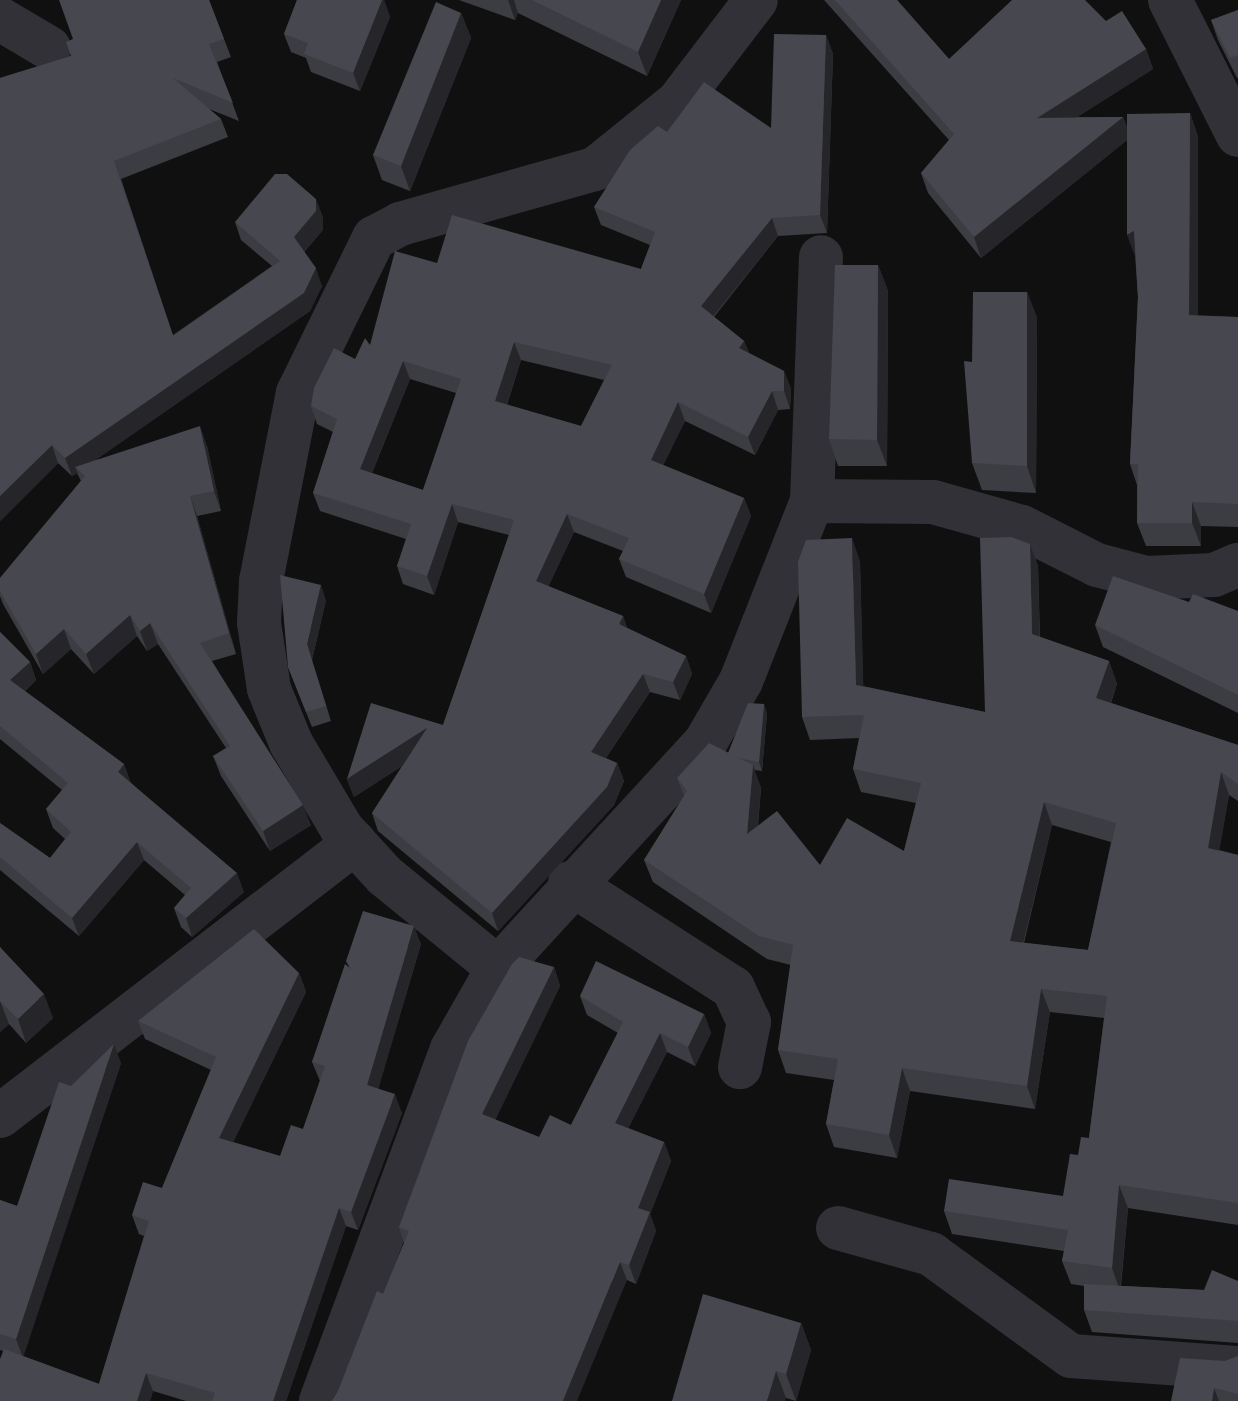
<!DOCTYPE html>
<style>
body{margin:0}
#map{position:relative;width:1238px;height:1401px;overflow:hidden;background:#101011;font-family:"Alegreya Sans",sans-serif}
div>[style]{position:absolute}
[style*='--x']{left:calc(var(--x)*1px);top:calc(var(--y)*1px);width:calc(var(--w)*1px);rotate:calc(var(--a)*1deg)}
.minor>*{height:44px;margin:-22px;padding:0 22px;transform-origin:22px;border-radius:22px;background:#313137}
.wall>*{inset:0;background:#3c3d42}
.shaded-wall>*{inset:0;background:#26262a}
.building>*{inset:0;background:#46474f}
span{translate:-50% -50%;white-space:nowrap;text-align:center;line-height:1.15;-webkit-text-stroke:6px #0b0b0c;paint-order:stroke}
</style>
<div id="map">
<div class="minor">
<div style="--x:1170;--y:0;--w:151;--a:63.3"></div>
<div style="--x:0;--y:19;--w:57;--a:30.6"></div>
<div style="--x:812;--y:501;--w:121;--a:0.5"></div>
<div style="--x:933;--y:502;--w:92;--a:15.7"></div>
<div style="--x:1022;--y:527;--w:84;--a:26.9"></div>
<div style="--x:1097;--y:565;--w:51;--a:14.9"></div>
<div style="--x:1146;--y:578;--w:68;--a:-2.5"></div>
<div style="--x:1214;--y:575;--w:26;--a:-23"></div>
<div style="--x:570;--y:883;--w:194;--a:32.8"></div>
<div style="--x:733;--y:988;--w:38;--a:65"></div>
<div style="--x:749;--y:1022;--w:46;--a:101.3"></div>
<div style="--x:498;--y:968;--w:146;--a:-140.8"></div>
<div style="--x:385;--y:876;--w:64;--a:-132.5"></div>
<div style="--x:342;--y:829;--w:100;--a:-120.7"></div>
<div style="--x:291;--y:743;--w:58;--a:-112.2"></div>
<div style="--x:269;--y:689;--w:67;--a:-98.6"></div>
<div style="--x:259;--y:623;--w:42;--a:-87.3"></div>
<div style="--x:261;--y:581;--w:192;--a:-78.9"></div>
<div style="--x:298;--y:393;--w:173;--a:-63.9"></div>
<div style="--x:374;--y:238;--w:30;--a:-28"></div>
<div style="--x:400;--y:224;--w:203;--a:-15.8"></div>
<div style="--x:595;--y:169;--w:107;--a:-38.9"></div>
<div style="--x:678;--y:102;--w:128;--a:-52.6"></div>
<div style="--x:0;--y:1116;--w:448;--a:-37.6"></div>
<div style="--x:838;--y:1228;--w:97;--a:15.6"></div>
<div style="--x:931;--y:1254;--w:173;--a:36.1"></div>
<div style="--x:1071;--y:1356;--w:167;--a:4.1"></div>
<div style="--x:321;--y:1401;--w:376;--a:-69.6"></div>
<div style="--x:452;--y:1049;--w:93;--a:-60.4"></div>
<div style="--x:498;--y:968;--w:306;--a:-47.4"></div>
<div style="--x:705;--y:743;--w:72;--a:-59.9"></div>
<div style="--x:741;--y:681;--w:193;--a:-68.5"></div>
<div style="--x:812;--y:501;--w:244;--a:-87.9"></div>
</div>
<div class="wall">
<div style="clip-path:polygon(209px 0,231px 57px,217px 62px,239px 121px,209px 109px,221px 119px,228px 137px,121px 179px,173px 335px,272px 266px,241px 240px,235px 222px,323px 217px,323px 230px,304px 252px,322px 286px,310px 311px,95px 460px,207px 446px,221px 511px,197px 516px,236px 654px,212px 661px,311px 825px,270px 851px,221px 776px,213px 756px,226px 748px,158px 644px,147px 651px,137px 636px,94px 674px,71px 649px,43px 674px,3px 604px,0 596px,0 578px,81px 481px,77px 473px,72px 476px,58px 463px,0 521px,0 78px,71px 56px)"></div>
<div style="clip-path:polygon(297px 0,384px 0,390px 17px,360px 91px,311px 72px,306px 58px,291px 52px,284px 34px)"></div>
<div style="clip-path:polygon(459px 0,681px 0,647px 76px,518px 13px,515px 20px)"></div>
<div style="clip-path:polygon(824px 0,897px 0,949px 59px,1106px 21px,1146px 49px,1153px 69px,1077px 117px,1123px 117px,1127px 128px,1190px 113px,1198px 137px,1198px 316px,1238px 317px,1238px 527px,1201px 526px,1201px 546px,1146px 546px,1137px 523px,1137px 485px,1130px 464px,1138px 297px,1127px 140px,981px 258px,928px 193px,921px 173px,949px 140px)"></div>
<div style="clip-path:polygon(1238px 10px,1238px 78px,1237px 78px,1218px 40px,1211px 20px)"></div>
<div style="clip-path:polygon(461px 13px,471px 38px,410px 191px,382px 180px,373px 155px)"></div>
<div style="clip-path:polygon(evenodd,826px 35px,833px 54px,827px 233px,778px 236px,714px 317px,744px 341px,749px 353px,784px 371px,791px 389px,790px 409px,778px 410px,755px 455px,685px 421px,663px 465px,744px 498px,751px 516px,711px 613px,626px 577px,619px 559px,623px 551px,574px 532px,548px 587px,623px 616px,627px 628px,686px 656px,692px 674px,680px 700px,650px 692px,606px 758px,617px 763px,624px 781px,614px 805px,498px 931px,378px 831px,372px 813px,402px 766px,354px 797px,347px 779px,443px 725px,509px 535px,458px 522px,434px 595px,403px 584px,397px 566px,406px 539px,320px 511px,313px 493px,333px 432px,317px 424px,311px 406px,370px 345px,437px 263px,641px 269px,650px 245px,601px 225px,594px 207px,667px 132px,771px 128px,826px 35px,521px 360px,604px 380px,581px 426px,507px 405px,521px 360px,826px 35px,410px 379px,456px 393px,423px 490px,372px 473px,410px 379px)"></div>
<div style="clip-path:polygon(878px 265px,888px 291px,887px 466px,838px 466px,829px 439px)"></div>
<div style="clip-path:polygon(1027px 292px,1037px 318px,1036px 493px,982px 490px,972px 463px,972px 362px)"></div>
<div style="clip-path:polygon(evenodd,1030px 544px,1038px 566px,1040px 637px,1109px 661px,1117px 684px,1111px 703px,1238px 745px,1238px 801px,1229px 795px,1219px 850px,1238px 855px,1238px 1225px,1128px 1208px,1121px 1286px,1204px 1290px,1238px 1281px,1238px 1343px,1092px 1332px,1084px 1310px,1084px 1286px,1071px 1284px,1062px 1261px,1064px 1251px,952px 1234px,944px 1211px,1063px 1196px,1078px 1155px,1089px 1138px,1104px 1018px,1050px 1012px,1035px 1109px,910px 1091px,897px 1158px,834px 1147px,826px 1124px,834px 1080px,786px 1073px,778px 1050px,791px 965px,767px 959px,653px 882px,644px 860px,684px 796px,677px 778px,728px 753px,764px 704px,767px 714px,762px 771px,754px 770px,761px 788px,758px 826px,820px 865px,904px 851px,916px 803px,861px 792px,853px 769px,859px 738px,810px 740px,802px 717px,860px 561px,863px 686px,985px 712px,1030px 544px,1052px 825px,1111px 842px,1088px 950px,1024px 943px,1052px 825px)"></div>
<div style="clip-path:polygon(326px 600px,312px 660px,331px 721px,312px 727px,288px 667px)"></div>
<div style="clip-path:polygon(1189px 602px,1238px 611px,1238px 713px,1103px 647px,1095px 625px)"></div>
<div style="clip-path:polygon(0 632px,30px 662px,36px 680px,25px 691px,124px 764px,130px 782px,244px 892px,192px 937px,181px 927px,174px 908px,185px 895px,144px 860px,79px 936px,0 870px,0 823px,50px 858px,65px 839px,53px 828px,46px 809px,62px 790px,0 739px)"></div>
<div style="clip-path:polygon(421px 944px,378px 1089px,402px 1113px,358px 1230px,346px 1226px,286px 1401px,186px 1401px,153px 1391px,150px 1401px,0 1401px,3px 1351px,0 1350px,0 1200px,17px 1206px,71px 1086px,121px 1063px,23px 1356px,99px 1384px,144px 1236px,139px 1234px,132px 1215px,162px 1188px,211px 1070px,145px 1039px,138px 1021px,299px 973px,306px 992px,233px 1142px,280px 1156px,303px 1129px,320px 1081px,312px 1062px,349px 967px,346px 961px)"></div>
<div style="clip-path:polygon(0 947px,53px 1018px,26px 1043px,9px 1024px,0 1032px)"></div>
<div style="clip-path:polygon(554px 967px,560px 986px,495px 1120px,539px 1137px,571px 1125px,618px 1033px,587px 1015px,580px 996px,704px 1014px,711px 1033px,695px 1066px,667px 1052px,628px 1128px,664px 1142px,671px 1161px,650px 1214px,656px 1231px,636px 1284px,627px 1280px,383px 1294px,404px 1243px,399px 1227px)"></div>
<div style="clip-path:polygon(801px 1323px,811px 1350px,796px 1401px,786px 1398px,672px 1401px)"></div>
<div style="clip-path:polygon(1238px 1356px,1238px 1401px,1171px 1401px,1225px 1361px)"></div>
</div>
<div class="shaded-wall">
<div style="clip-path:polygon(382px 0,384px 0,390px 17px,360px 91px,353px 73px)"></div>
<div style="clip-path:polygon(508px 0,514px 0,518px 13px,515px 20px)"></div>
<div style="clip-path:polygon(661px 0,681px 0,647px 76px,638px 52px)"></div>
<div style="clip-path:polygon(461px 13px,471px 38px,410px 191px,401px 166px)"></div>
<div style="clip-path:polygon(826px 35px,833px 54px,827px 233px,820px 215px)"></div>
<div style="clip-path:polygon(1146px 49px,1153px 69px,1044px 138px,1037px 118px)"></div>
<div style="clip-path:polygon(1190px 113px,1198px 137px,1198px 339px,1189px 315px)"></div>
<div style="clip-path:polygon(1123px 117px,1131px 137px,981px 258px,974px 237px)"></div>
<div style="clip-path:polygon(316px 199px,323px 217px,323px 230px,301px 256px,294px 237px)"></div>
<div style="clip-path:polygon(772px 218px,778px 236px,707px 324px,701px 306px)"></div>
<div style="clip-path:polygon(1134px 231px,1136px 259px,1127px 235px)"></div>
<div style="clip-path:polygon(878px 265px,888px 291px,887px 466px,877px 440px)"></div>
<div style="clip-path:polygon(316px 268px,322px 286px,310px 311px,80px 471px,75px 467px,78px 473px,72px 476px,65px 458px)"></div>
<div style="clip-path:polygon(1027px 292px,1037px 318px,1036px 493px,1027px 466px)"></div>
<div style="clip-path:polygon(744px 341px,751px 359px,739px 348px)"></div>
<div style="clip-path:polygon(514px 342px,521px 360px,502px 420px,495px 401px)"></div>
<div style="clip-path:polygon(403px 361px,410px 379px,366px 487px,360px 469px)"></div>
<div style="clip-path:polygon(784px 371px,791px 389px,790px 409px,784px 391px)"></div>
<div style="clip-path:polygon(772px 391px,778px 410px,755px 455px,748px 437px)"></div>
<div style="clip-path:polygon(678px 402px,685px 421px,657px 478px,651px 460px)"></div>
<div style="clip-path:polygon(200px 426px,207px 446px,221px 511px,214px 491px)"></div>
<div style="clip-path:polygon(52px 445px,58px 463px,0 521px,0 496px)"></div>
<div style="clip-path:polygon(190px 496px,197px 516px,236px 654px,229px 633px)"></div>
<div style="clip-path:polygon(744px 498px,751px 516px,711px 613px,704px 594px)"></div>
<div style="clip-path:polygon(1192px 502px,1201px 526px,1201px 546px,1192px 523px)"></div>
<div style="clip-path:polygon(452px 504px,458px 522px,434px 595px,427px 576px)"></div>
<div style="clip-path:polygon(567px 514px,574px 532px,542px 600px,536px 581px)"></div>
<div style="clip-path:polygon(852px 538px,860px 561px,864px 708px,856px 685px)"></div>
<div style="clip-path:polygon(1030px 544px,1038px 566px,1040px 657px,1032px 634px)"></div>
<div style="clip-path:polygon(321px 585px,326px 600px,312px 660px,331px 721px,307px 644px)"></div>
<div style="clip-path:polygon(130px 615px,137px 636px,94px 674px,86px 654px)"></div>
<div style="clip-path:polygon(623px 616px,629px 634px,619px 624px)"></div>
<div style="clip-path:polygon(150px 623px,158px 644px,147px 651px,140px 631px)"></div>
<div style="clip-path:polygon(64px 629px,71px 649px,43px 674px,36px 654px)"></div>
<div style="clip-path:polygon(686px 656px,692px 674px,680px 700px,673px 682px)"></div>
<div style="clip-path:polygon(1109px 661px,1117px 684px,1104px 721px,1096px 698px)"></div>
<div style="clip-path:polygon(30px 662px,36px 680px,17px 699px,10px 680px)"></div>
<div style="clip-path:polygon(643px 674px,650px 692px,598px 770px,591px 752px)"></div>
<div style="clip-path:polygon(764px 704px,767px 714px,762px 771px,759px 762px)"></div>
<div style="clip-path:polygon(427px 728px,434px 746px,354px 797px,347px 779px)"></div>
<div style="clip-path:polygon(617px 763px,624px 781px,614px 805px,498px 931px,492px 913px)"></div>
<div style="clip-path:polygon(124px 764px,131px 783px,118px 772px)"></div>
<div style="clip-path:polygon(753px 765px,761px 788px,755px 857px,747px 834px)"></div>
<div style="clip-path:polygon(1221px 772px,1229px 795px,1216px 870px,1208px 848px)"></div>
<div style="clip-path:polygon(1044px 802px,1052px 825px,1018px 964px,1010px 941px)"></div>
<div style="clip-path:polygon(303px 805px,311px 825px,270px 851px,263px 831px)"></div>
<div style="clip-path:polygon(137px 842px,144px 860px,79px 936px,72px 918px)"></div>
<div style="clip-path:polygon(237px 873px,244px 892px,192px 937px,186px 918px)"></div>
<div style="clip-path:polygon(414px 926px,421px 944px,374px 1103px,367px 1085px)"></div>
<div style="clip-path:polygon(554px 967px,560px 986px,489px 1133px,482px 1114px)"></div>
<div style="clip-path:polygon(299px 973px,306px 992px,226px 1157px,219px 1138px)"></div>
<div style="clip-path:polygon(1041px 989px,1050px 1012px,1035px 1109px,1027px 1086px)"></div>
<div style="clip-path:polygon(44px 994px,53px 1018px,26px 1043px,18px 1019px)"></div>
<div style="clip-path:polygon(0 1001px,9px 1024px,0 1032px)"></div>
<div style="clip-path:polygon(704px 1014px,711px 1033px,695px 1066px,688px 1047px)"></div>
<div style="clip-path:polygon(660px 1033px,667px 1052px,622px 1141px,615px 1123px)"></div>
<div style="clip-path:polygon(114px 1044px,121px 1063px,23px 1358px,16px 1339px)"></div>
<div style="clip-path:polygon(902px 1068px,910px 1091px,897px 1158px,889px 1135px)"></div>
<div style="clip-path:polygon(395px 1094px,402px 1113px,358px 1230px,351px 1212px)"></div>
<div style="clip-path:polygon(664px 1142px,671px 1161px,650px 1214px,656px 1231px,636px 1284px,629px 1265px,638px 1208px)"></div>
<div style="clip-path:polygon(1119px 1185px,1128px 1208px,1120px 1291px,1112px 1268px)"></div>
<div style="clip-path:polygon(339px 1208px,346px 1226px,286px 1401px,273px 1401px)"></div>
<div style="clip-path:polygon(620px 1262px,627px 1280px,577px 1401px,563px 1401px)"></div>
<div style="clip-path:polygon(801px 1323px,811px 1350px,796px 1401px,786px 1374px)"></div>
<div style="clip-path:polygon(776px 1371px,786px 1398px,785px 1401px,767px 1401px)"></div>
<div style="clip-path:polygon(146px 1373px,153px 1391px,150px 1401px,137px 1401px)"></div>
<div style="clip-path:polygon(1214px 1388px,1219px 1401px,1212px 1401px)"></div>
</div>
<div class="building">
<div style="clip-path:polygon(59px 0,209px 0,224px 39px,209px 44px,233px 103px,173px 78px,221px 119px,114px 161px,173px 336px,280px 261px,235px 222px,275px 174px,287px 174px,316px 199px,316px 211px,294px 237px,316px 268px,304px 293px,65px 458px,52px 445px,0 496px,0 78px,71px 56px,66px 42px,73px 39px)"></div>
<div style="clip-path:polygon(297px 0,382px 0,353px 73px,304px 54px,308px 43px,284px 34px)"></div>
<div style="clip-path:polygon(532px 0,661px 0,638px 52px)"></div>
<div style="clip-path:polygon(835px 0,897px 0,949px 59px,1012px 0,1085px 0,1106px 21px,1122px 11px,1146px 49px,1037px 118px,1123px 117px,974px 237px,921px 173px,954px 134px)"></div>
<div style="clip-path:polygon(436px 2px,461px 13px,401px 166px,373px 155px)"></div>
<div style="clip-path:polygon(1238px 10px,1238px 55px,1230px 58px,1211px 20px)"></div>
<div style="clip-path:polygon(evenodd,774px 34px,826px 35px,820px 215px,772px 218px,701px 306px,744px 341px,739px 348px,784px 371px,784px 391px,772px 391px,748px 437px,678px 402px,651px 460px,744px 498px,704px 594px,619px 559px,629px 538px,567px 514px,536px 581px,623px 616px,619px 624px,686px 656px,673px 682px,643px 674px,591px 752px,617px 763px,607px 787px,492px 913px,372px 813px,427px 728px,347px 779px,371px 703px,443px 725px,514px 520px,452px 504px,427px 576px,397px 566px,411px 524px,313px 493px,337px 419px,311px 406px,314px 388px,334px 348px,355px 359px,365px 338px,370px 345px,395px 251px,437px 263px,452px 215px,641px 269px,655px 232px,594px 207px,630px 150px,658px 126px,667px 132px,704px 82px,771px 128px,774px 34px,514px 342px,612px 365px,581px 426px,495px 401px,514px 342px,774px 34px,403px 361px,461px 379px,423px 490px,360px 469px,403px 361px)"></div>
<div style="clip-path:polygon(1190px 113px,1189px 315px,1238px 317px,1238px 504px,1192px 502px,1192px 523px,1137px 523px,1138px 464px,1130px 464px,1138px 297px,1134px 231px,1127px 235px,1127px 114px)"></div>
<div style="clip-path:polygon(835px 265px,878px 265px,877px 440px,829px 439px)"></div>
<div style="clip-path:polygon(973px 292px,1027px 292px,1027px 466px,972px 463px,964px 361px,972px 362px)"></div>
<div style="clip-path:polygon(200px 426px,214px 491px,190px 496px,229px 633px,200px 643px,303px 805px,263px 831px,213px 756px,230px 746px,150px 623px,140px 631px,130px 615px,86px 654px,64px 629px,36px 654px,0 591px,0 578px,85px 476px,75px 467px)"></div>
<div style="clip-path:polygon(evenodd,1011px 537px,1030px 544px,1032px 634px,1109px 661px,1096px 698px,1238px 745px,1238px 784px,1221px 772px,1208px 848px,1238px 855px,1238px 1203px,1119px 1185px,1112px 1268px,1062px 1261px,1068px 1230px,944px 1211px,949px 1179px,1063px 1196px,1070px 1154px,1078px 1155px,1081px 1137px,1089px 1138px,1107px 996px,1041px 989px,1027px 1086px,902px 1068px,889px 1135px,826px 1124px,838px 1059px,778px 1050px,793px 945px,759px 936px,644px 860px,687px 791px,677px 778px,709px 743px,753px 765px,747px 834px,777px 811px,820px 865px,847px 818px,904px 851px,921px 783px,853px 769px,864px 715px,802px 717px,798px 562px,806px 540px,852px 538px,856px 685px,985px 712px,980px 538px,1011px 537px,1044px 802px,1116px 823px,1088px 950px,1010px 941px,1044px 802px)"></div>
<div style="clip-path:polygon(280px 575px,321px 585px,307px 644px,326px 706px,306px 712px,288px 667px)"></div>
<div style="clip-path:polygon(1113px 576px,1189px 602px,1193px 594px,1238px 611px,1238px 695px,1095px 625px)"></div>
<div style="clip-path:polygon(0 632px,30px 662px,10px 680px,124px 764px,118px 772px,237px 873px,186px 918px,174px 908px,191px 888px,137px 842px,72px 918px,0 857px,0 823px,50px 858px,71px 832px,46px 809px,68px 783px,0 726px)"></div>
<div style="clip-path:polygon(748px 703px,764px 704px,759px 762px,738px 758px,728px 753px)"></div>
<div style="clip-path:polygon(363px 911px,414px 926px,367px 1085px,395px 1094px,351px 1212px,339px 1208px,273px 1401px,212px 1401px,215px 1393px,146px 1373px,137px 1401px,0 1401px,0 1359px,4px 1349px,99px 1384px,149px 1221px,132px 1215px,143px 1182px,162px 1188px,216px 1057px,138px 1021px,254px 929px,299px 973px,219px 1138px,280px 1156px,291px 1125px,303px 1129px,325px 1066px,312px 1062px,345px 964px,352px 970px,346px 961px)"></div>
<div style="clip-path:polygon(0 947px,44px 994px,18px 1019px,0 1001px)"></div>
<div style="clip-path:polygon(519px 957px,554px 967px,482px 1114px,539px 1137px,550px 1115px,571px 1125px,623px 1022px,580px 996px,596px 961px,704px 1014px,688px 1047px,660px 1033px,615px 1123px,664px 1142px,638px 1208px,650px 1212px,629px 1265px,620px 1262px,563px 1401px,332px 1401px,338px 1391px,377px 1291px,383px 1294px,409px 1231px,399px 1227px,468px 1041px,512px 964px)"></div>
<div style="clip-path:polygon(114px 1044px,16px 1339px,0 1334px,0 1200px,17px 1206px,59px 1082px,71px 1086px)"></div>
<div style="clip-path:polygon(1212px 1270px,1238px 1281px,1238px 1321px,1084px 1310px,1084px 1284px,1204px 1290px)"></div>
<div style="clip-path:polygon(703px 1294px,801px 1323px,786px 1374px,776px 1371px,767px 1401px,672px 1401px)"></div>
<div style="clip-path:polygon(1238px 1356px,1238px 1394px,1214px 1388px,1212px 1401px,1171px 1401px,1180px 1358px,1225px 1361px)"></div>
</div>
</div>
